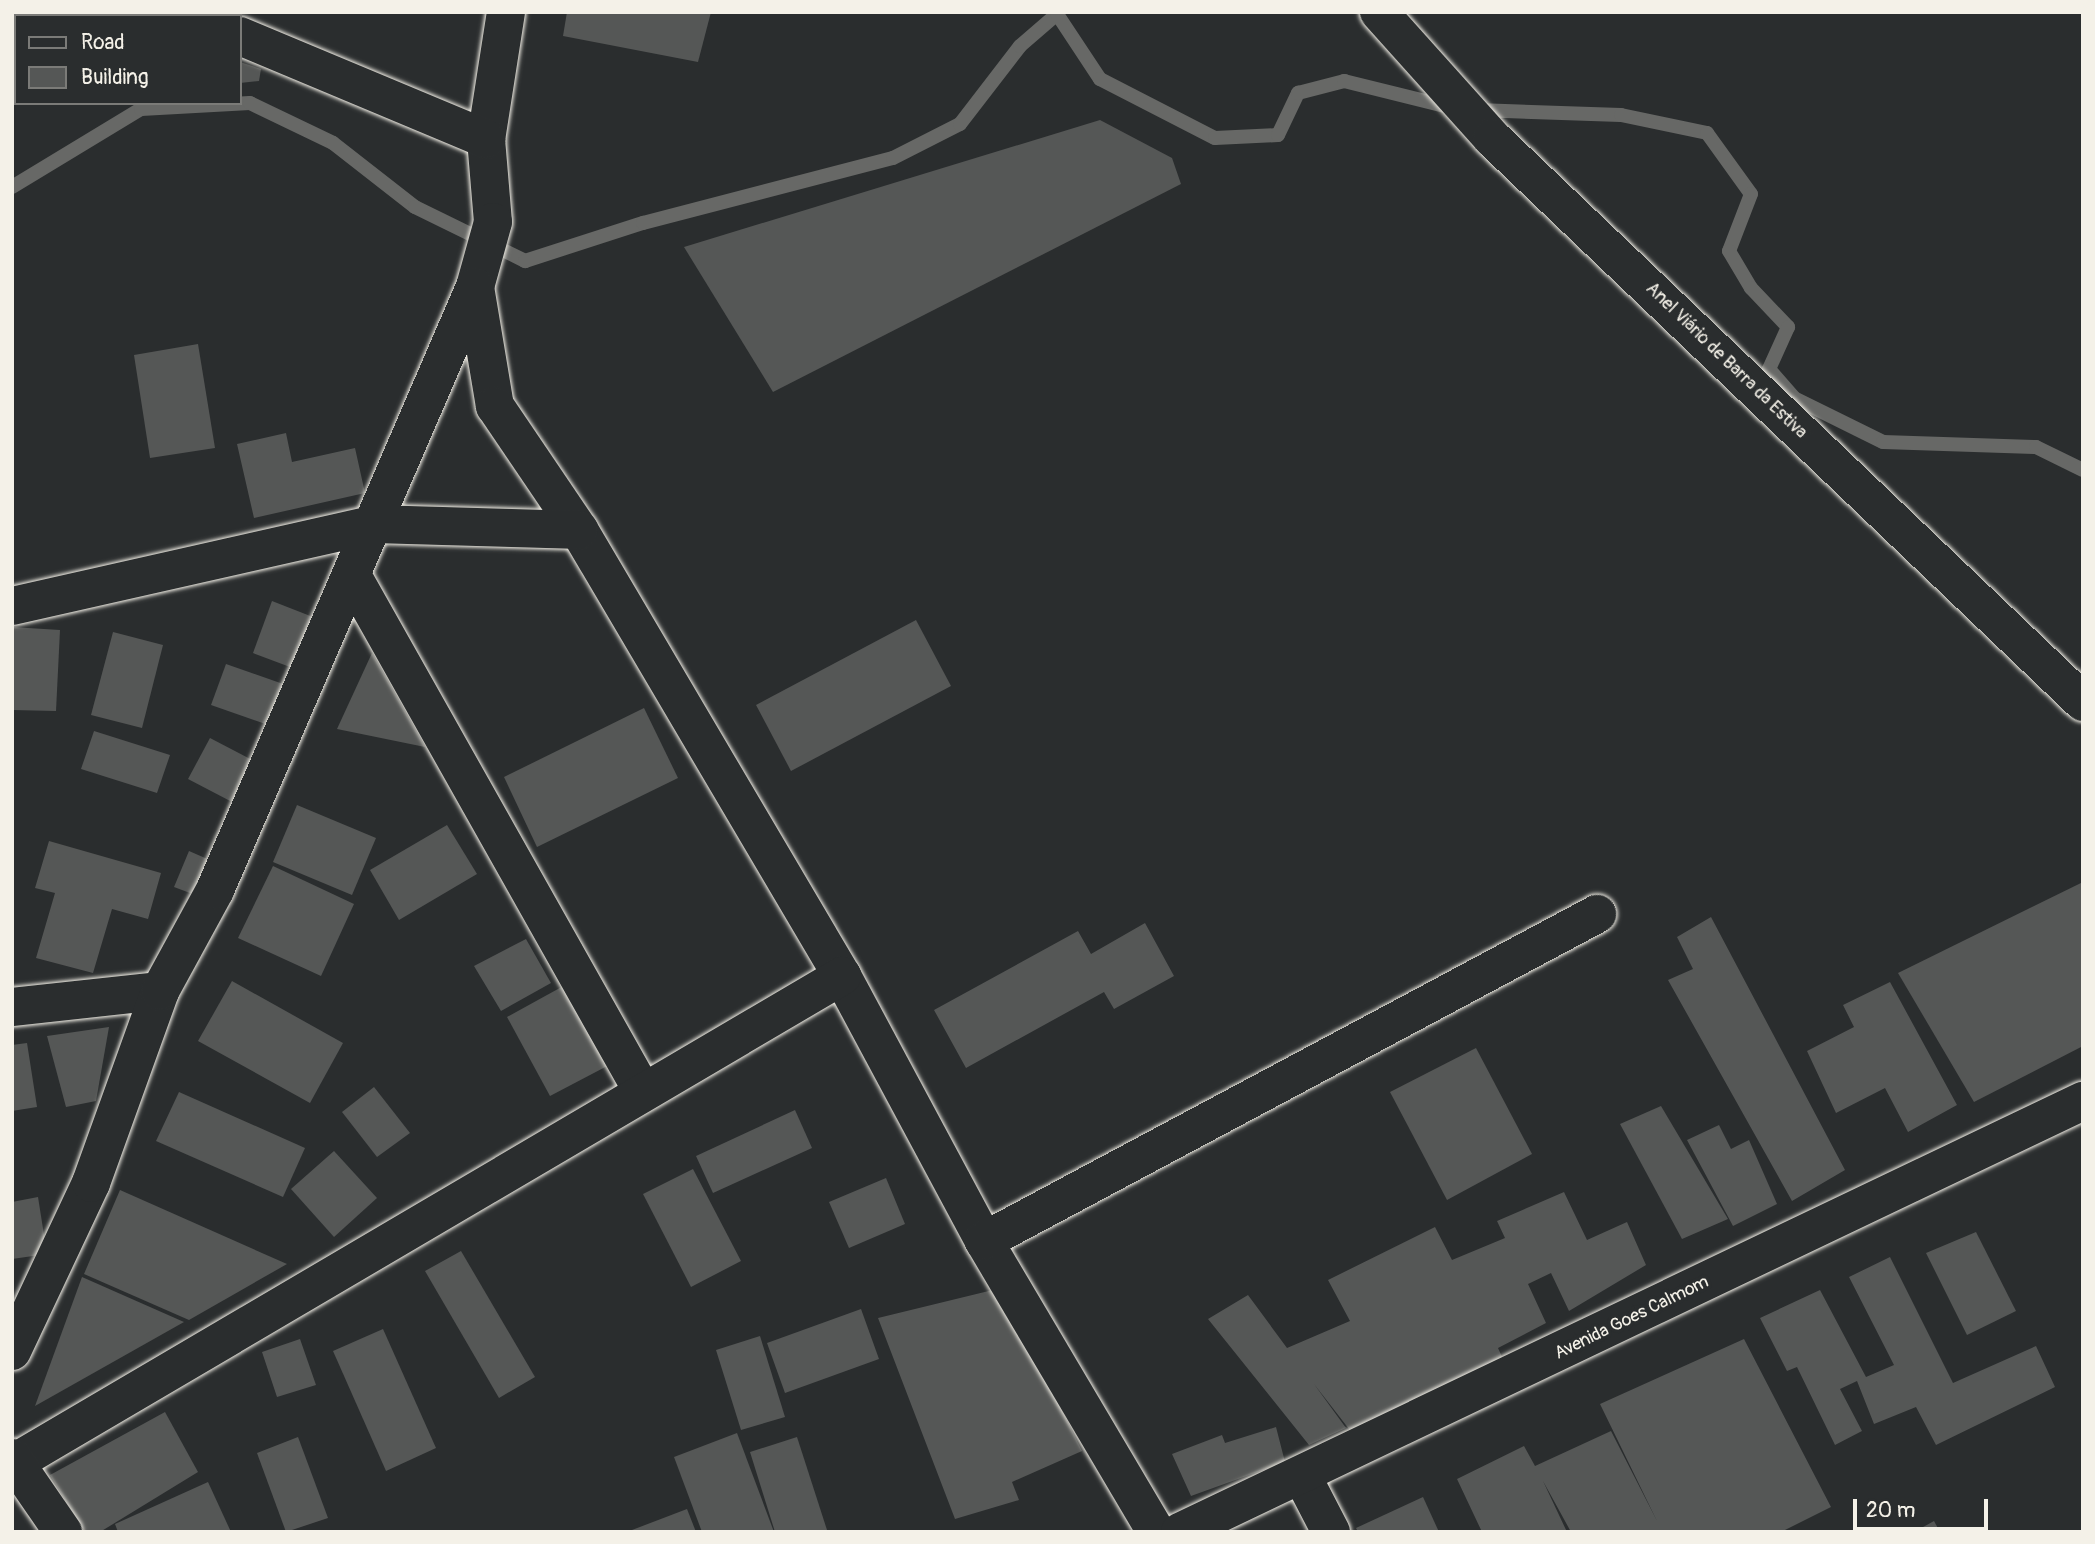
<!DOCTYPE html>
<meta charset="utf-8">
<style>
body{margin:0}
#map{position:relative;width:2095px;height:1544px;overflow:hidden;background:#2a2d2e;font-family:Pangolin,sans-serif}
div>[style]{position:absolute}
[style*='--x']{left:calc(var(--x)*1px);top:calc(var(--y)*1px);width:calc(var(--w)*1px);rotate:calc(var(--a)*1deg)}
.stream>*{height:14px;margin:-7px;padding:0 7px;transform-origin:7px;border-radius:7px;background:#676866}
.building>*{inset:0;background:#555756}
.roads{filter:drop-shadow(0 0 2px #f4f1e8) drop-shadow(0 0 2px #f4f1e8)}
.minor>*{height:38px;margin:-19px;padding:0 19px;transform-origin:19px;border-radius:19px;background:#2a2d2e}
.tertiary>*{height:38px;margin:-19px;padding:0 19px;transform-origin:19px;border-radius:19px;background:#2a2d2e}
.secondary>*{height:38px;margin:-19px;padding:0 19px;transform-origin:19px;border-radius:19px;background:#2a2d2e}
.primary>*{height:38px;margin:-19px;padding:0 19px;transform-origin:19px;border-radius:19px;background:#2a2d2e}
span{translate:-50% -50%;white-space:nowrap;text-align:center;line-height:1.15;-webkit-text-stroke:7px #2a2d2e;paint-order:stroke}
.street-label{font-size:18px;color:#f4f1e8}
.frame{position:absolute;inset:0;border:14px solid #f4f1e8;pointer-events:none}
.legend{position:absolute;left:14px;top:14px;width:228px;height:91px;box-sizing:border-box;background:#2a2d2e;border:2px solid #7b7b78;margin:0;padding:9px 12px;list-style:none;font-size:21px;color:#f4f1e8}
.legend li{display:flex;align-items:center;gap:14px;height:35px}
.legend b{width:35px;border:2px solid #7b7b78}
.scale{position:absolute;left:1853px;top:1499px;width:135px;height:32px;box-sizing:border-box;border:4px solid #f4f1e8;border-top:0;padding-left:9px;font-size:21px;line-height:24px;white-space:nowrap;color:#f4f1e8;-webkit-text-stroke:5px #2a2d2e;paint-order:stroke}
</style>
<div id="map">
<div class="stream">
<div style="--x:1477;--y:110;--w:144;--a:2"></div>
<div style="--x:1621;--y:115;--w:88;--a:11.8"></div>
<div style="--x:1707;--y:133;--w:75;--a:54.2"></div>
<div style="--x:1751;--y:194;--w:61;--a:111.1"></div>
<div style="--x:1729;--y:251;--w:43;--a:59.3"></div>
<div style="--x:1751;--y:288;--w:54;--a:46.5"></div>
<div style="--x:1788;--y:327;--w:46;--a:114.3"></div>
<div style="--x:1769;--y:369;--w:38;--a:49"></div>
<div style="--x:1794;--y:398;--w:99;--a:26.3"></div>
<div style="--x:1883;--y:442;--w:153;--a:1.9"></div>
<div style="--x:2036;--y:447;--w:52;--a:26.1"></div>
<div style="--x:12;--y:187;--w:151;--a:-31.2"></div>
<div style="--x:141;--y:109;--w:109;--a:-3.2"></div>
<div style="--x:250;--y:103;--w:92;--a:25.7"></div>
<div style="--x:333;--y:143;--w:104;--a:38"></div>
<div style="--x:415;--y:207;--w:123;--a:26.1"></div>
<div style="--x:525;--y:261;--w:124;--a:-17.9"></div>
<div style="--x:643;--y:223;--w:258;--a:-14.6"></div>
<div style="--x:893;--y:158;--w:75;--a:-26.9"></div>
<div style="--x:960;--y:124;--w:98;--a:-52.4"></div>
<div style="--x:1020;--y:46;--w:49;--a:-40.9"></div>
<div style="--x:1057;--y:14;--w:78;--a:56.5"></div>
<div style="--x:1100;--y:79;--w:129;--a:27.2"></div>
<div style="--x:1215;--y:138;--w:63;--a:-2.7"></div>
<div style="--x:1278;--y:135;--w:47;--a:-64.5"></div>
<div style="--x:1298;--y:93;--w:48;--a:-14.6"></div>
<div style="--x:1344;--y:81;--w:112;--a:13.9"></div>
</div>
<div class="building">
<div style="clip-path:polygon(12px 12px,34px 12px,16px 16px,16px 72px)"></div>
<div style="clip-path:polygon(60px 12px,103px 12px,112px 15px,59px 16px)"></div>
<div style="clip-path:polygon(567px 12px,711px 12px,698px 62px,563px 36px)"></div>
<div style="clip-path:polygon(240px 62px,261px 69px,259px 81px,240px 83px)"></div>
<div style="clip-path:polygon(1100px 120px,1172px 158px,1181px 184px,773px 392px,684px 247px)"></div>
<div style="clip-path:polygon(198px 344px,215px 448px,150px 458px,134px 355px)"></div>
<div style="clip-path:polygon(286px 433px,292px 462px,355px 448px,365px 493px,254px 518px,237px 444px)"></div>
<div style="clip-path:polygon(272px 601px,318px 619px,298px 670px,253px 653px)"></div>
<div style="clip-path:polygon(916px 620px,951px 686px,791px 771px,756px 705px)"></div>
<div style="clip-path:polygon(12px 627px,60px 630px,56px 711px,12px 710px)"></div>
<div style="clip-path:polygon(113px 632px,163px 645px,142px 728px,91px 715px)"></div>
<div style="clip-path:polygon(372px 653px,425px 747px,337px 729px)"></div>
<div style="clip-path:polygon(226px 664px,286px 685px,271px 726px,211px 705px)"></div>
<div style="clip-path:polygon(644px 708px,678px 778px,537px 847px,504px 777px)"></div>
<div style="clip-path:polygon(94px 731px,170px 755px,157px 793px,81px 769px)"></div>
<div style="clip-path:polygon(210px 738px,256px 762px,234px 803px,188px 779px)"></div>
<div style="clip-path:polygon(297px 805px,376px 838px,352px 895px,273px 862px)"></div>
<div style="clip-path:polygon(447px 825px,477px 874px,399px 920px,370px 870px)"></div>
<div style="clip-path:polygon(49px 841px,161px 873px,148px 919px,112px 909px,93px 973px,36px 958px,55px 893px,35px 888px)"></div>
<div style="clip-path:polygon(189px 851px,212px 861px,198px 896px,174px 887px)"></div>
<div style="clip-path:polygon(273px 866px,354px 904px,321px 976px,238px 938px)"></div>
<div style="clip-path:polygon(2083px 882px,2083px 1046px,1974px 1102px,1898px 973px)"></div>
<div style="clip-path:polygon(1711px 917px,1845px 1170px,1792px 1201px,1668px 980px,1693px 969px,1677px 937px)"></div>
<div style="clip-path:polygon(1145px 923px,1174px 976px,1114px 1009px,1104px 992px,966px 1068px,934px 1010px,1078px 931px,1091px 954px)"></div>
<div style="clip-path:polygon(526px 939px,551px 983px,501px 1011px,474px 966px)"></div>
<div style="clip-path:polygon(232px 981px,343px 1043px,310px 1103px,198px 1041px)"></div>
<div style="clip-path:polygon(1890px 982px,1957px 1105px,1908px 1132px,1885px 1088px,1836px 1113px,1807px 1051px,1854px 1027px,1843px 1005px)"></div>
<div style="clip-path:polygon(567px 984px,611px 1064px,550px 1096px,507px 1017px)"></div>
<div style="clip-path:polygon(109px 1027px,96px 1101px,66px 1107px,47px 1036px)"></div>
<div style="clip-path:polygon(27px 1043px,37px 1107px,12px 1111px,12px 1045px)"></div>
<div style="clip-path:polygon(1476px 1048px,1532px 1154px,1447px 1200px,1390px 1092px)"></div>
<div style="clip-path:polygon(374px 1087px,410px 1133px,377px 1157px,342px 1112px)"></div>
<div style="clip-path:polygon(179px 1092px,305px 1148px,283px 1197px,156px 1141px)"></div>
<div style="clip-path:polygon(1661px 1106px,1728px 1219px,1682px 1239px,1620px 1124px)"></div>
<div style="clip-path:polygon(795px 1110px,812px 1148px,713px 1193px,696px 1156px)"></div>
<div style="clip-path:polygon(1719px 1125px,1731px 1149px,1749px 1140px,1777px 1204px,1733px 1226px,1687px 1140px)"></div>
<div style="clip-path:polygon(334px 1151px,377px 1198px,334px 1237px,291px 1189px)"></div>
<div style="clip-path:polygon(693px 1169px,741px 1261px,691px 1287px,643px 1194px)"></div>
<div style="clip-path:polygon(886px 1178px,905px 1224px,849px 1248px,829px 1202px)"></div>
<div style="clip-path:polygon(120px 1190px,287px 1264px,189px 1320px,84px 1274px)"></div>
<div style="clip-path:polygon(1564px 1192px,1587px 1240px,1627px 1222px,1646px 1265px,1569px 1311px,1551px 1273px,1528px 1284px,1546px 1323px,1498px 1348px,1503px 1359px,1356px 1438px,1314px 1384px,1346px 1428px,1309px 1445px,1208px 1319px,1248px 1295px,1287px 1348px,1350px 1321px,1328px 1280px,1435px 1227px,1452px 1260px,1505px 1238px,1497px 1221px)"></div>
<div style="clip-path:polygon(38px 1197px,47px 1254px,12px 1259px,12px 1202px)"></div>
<div style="clip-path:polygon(1976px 1232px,2016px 1311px,1967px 1335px,1926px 1253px)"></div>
<div style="clip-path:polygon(461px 1251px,535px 1377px,499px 1398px,425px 1271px)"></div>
<div style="clip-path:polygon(1890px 1257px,1953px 1383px,2036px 1346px,2055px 1387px,1936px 1445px,1916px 1407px,1874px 1424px,1857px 1381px,1840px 1389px,1862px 1431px,1835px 1445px,1797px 1367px,1787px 1371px,1760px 1318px,1820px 1290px,1866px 1377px,1894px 1365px,1849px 1277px)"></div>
<div style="clip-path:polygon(82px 1277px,184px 1322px,35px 1406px)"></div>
<div style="clip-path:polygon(1001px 1288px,1082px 1451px,1012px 1482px,1019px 1500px,955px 1519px,878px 1318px)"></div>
<div style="clip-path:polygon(861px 1309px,879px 1359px,785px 1393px,767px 1343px)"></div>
<div style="clip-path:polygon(383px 1329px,436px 1448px,386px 1471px,333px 1351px)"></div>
<div style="clip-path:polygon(760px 1336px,785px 1417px,741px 1430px,716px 1350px)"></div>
<div style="clip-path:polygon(300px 1339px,316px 1385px,277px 1397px,262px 1352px)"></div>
<div style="clip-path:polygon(1744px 1339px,1831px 1507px,1781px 1532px,1571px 1532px,1543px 1481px,1567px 1532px,1482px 1532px,1457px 1479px,1524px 1446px,1535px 1466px,1611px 1431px,1657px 1521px,1600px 1404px)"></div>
<div style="clip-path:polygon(165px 1412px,198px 1472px,100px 1532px,85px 1532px,50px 1475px)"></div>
<div style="clip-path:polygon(1276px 1427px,1285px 1462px,1191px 1496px,1172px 1454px,1222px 1435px,1225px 1443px)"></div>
<div style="clip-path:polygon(737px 1433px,774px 1532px,702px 1532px,674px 1457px)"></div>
<div style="clip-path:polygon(298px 1437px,328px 1518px,286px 1532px,257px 1453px)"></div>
<div style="clip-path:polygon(797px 1437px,827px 1530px,823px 1532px,775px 1532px,750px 1452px)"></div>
<div style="clip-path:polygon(208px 1482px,231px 1532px,118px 1532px,115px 1524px)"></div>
<div style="clip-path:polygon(1423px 1497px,1439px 1532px,1358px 1532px,1356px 1528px)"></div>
<div style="clip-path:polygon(687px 1509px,696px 1532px,633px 1532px,632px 1530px)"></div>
<div style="clip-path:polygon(1934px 1521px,1940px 1532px,1914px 1532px)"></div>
</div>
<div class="roads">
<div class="minor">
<div style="--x:183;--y:12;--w:9;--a:27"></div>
<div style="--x:506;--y:12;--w:129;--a:98.9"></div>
<div style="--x:486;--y:139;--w:83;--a:85.2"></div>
<div style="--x:493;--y:222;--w:67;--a:105.5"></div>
<div style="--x:475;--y:287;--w:121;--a:80.5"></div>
<div style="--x:495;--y:406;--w:150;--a:55.9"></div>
<div style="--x:579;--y:530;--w:518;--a:59.47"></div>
<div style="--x:842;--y:976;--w:301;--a:61.8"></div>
<div style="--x:984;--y:1241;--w:338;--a:59.4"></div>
<div style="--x:240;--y:36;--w:267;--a:22.7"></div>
<div style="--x:353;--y:577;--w:591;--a:60.62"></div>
<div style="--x:12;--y:606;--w:372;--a:-12.7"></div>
<div style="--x:375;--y:524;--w:204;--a:1.7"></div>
<div style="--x:12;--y:1007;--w:149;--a:-6.2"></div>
<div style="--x:984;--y:1241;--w:695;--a:-28.08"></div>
<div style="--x:19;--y:1460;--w:955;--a:-30.46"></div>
<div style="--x:1302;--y:1476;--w:63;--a:62.6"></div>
</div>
<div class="tertiary">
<div style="--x:12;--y:1351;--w:186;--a:-64.8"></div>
<div style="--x:91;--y:1183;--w:204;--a:-70.2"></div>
<div style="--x:160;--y:991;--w:115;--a:-61.4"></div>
<div style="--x:215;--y:890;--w:657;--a:-66.68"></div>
<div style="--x:12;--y:1458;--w:90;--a:55.4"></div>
</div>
<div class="secondary">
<div style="--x:1180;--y:1532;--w:1001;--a:-25.52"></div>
</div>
<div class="primary">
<div style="--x:1379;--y:12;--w:169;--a:48.1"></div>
<div style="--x:1492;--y:138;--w:817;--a:43.66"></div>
</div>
</div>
<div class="street-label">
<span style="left:1726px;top:361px;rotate:44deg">Anel Viário de Barra da Estiva</span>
<span style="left:1632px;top:1318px;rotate:-26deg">Avenida Goes Calmom</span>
</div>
<div class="frame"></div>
<ul class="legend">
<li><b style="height:9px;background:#2a2d2e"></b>Road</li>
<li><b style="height:19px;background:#555756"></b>Building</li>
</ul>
<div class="scale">20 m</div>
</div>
